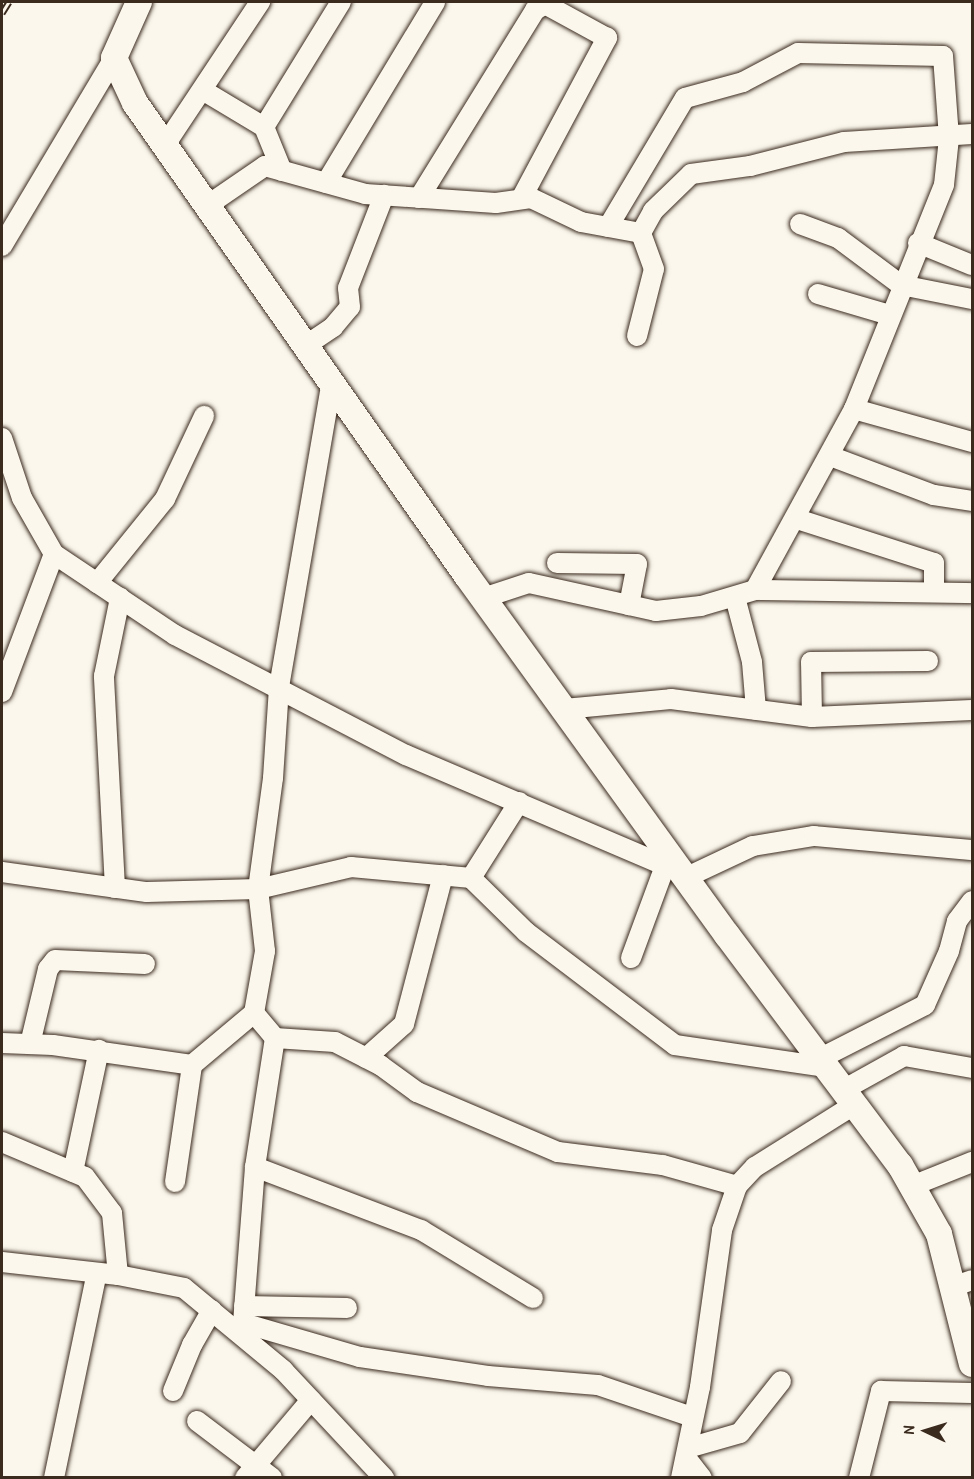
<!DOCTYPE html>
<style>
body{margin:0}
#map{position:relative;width:974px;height:1479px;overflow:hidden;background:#fbf7ec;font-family:"Patrick Hand",sans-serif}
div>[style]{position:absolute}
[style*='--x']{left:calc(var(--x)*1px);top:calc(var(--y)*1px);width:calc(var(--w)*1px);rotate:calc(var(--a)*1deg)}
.roads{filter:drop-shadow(0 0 2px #3b2a1e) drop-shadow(0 0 2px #3b2a1e)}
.minor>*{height:20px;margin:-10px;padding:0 10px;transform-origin:10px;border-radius:10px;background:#fbf7ec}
.major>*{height:26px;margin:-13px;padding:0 13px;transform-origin:13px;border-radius:13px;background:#fbf7ec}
.rail>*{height:7px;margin-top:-3.5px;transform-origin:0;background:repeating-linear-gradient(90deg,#fbf7ec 0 14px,#3b2a1e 0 28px);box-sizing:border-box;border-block:2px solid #3b2a1e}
span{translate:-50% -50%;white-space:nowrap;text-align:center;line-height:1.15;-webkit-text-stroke:4.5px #fbf7ec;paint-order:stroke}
.frame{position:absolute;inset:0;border:3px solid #3b2a1e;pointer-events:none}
.north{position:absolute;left:896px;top:1401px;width:60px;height:60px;-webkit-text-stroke:4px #fbf7ec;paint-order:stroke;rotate:274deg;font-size:16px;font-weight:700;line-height:24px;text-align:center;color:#3b2a1e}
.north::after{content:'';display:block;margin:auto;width:21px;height:27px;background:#3b2a1e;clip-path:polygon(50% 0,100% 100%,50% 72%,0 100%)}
</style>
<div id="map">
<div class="roads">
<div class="minor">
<div style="--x:204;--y:91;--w:70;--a:31"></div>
<div style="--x:165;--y:145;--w:172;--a:-56.4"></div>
<div style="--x:282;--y:171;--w:48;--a:-112.2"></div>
<div style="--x:264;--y:127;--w:147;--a:-58.4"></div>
<div style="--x:326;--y:183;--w:211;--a:-58.9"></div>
<div style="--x:419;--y:198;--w:221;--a:-58.3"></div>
<div style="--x:535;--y:10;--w:16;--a:-30"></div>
<div style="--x:521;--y:199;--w:183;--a:-61.9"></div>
<div style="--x:607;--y:38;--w:71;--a:-151.3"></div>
<div style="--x:208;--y:205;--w:69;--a:-34.4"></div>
<div style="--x:265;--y:166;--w:104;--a:15.6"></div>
<div style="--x:365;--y:194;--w:131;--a:3.9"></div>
<div style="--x:496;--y:203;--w:35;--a:-8"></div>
<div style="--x:531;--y:198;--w:55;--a:25.6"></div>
<div style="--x:581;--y:222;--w:61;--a:10.4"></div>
<div style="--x:641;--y:233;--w:25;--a:-61"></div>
<div style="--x:653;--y:211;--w:53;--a:-44.2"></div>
<div style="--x:691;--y:174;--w:60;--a:-7.7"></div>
<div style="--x:750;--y:166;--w:97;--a:-14.3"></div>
<div style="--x:844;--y:142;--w:128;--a:-3.6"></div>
<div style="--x:800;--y:224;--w:40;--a:20.2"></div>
<div style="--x:838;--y:238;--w:79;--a:36.7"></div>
<div style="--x:901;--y:285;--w:72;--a:11.2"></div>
<div style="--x:608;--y:227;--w:150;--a:-59.2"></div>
<div style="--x:685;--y:98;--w:60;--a:-15.4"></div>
<div style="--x:743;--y:82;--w:62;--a:-27.8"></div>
<div style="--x:798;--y:53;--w:145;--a:1.2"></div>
<div style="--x:943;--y:56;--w:82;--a:85.8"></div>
<div style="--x:949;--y:138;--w:47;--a:96.1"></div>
<div style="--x:944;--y:185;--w:241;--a:111.9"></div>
<div style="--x:854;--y:409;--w:206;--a:118.7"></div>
<div style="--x:918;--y:243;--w:58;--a:22.2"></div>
<div style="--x:2;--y:246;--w:219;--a:-59.2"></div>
<div style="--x:818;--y:294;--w:75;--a:16.3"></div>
<div style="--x:637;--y:336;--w:69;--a:-75.8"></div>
<div style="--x:654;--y:269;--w:38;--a:-110"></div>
<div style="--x:305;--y:346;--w:34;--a:-34"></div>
<div style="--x:333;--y:327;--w:26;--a:-50"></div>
<div style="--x:350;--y:307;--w:19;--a:-96"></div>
<div style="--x:348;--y:288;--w:100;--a:-68.8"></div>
<div style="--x:854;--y:409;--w:123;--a:15.6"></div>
<div style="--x:2;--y:438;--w:63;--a:71.6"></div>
<div style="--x:22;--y:498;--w:64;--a:60.3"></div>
<div style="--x:54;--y:554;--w:146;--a:33.8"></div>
<div style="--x:175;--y:635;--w:260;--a:27.5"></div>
<div style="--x:406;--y:755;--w:300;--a:23.1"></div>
<div style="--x:830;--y:456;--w:111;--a:20.6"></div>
<div style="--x:934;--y:495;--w:38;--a:9"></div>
<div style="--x:797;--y:519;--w:144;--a:17.8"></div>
<div style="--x:934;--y:563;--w:29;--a:90"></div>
<div style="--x:557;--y:563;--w:80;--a:0.7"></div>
<div style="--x:637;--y:564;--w:42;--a:101"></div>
<div style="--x:97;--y:583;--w:108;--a:-51"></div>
<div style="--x:165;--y:499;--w:92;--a:-64.8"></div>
<div style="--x:735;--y:597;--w:67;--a:75.3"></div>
<div style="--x:752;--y:662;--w:48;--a:85.2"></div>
<div style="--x:483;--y:598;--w:48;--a:-18.1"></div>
<div style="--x:529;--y:583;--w:130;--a:12.4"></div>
<div style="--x:656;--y:611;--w:45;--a:-6.3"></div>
<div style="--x:701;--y:606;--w:56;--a:-16.5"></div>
<div style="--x:755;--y:590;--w:217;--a:0.8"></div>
<div style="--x:2;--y:692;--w:147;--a:-69.4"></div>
<div style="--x:564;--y:709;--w:107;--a:-5.3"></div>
<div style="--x:671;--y:699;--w:142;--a:7.3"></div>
<div style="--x:812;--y:717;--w:160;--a:-2.5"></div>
<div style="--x:812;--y:717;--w:55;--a:-91"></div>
<div style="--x:811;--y:662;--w:117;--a:-0.5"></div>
<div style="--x:2;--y:872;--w:146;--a:7.9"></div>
<div style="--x:147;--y:892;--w:111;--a:-1.5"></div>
<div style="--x:258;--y:889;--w:96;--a:-13.3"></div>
<div style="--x:351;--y:867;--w:121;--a:5.2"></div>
<div style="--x:471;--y:878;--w:77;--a:44.5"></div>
<div style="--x:526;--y:932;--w:187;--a:37.2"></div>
<div style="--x:675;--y:1045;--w:153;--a:8.3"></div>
<div style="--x:687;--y:877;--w:73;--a:-25.2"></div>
<div style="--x:753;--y:846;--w:62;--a:-9.3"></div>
<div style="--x:814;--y:836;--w:159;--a:5.1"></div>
<div style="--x:471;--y:878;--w:90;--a:-57.7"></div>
<div style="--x:115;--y:888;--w:212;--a:-93"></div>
<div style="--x:104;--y:676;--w:80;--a:-78.4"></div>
<div style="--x:631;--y:958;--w:98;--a:-69.7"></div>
<div style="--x:275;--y:1038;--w:60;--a:3.8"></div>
<div style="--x:335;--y:1042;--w:51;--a:27.1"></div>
<div style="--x:380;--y:1065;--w:46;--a:36.1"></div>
<div style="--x:417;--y:1092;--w:153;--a:23.1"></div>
<div style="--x:558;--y:1152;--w:106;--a:7.1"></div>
<div style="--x:663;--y:1165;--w:77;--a:15.8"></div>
<div style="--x:2;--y:1043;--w:51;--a:2.2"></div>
<div style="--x:53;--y:1045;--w:140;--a:8.2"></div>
<div style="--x:192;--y:1065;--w:81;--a:-40"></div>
<div style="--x:30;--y:1044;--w:77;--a:-76.5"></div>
<div style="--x:48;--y:969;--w:11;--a:-52"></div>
<div style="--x:55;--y:960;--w:90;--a:2.5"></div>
<div style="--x:366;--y:1058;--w:51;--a:-41.8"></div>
<div style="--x:404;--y:1024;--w:154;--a:-75.3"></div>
<div style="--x:819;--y:1059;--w:119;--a:-27"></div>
<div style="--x:925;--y:1005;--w:59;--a:-66"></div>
<div style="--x:949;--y:951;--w:31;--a:-75"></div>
<div style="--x:957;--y:921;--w:25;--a:-53"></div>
<div style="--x:843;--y:1090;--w:70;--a:-29.1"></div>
<div style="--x:904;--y:1056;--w:69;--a:10"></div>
<div style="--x:2;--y:1142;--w:90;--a:22.9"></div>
<div style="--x:85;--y:1177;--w:45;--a:53.1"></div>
<div style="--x:112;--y:1213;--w:62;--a:84.5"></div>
<div style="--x:255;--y:1167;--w:178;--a:20.8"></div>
<div style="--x:421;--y:1230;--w:131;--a:31.3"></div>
<div style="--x:73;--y:1172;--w:125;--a:-78"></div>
<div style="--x:175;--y:1182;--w:118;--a:-81.7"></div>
<div style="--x:912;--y:1186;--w:65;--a:-21.8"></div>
<div style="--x:2;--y:1262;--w:117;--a:6.4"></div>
<div style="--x:118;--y:1275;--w:67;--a:11.1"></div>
<div style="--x:184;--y:1288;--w:129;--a:39.6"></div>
<div style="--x:283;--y:1370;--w:148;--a:46.9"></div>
<div style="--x:952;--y:1287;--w:21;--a:-19"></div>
<div style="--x:244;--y:1306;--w:103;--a:1.1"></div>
<div style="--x:243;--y:1323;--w:156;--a:-85.6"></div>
<div style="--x:255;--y:1167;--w:131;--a:-81.2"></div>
<div style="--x:275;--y:1038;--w:33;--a:-130"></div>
<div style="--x:254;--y:1013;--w:63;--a:-79.9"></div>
<div style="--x:265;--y:951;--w:62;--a:-96.4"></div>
<div style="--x:258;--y:889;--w:112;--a:-82.3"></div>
<div style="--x:273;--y:778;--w:91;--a:-86.2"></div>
<div style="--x:279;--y:687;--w:306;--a:-80.2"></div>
<div style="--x:239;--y:1333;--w:11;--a:-68"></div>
<div style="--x:243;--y:1323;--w:122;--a:16.2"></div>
<div style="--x:360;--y:1357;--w:129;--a:8.4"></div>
<div style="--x:488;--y:1376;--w:110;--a:4.7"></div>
<div style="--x:598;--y:1385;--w:99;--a:18.8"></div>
<div style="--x:173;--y:1391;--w:50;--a:-67.6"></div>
<div style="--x:192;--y:1345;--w:40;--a:-60.3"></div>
<div style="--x:197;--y:1421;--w:94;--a:37.2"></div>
<div style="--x:688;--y:1448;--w:54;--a:-16.1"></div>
<div style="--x:740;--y:1433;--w:66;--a:-51.7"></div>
<div style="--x:687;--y:1459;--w:24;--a:52"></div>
<div style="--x:54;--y:1478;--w:209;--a:-78.2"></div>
<div style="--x:245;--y:1478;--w:102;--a:-49.8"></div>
<div style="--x:681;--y:1478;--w:93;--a:-78.2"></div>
<div style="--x:700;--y:1387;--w:159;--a:-82"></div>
<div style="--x:722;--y:1230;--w:46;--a:-71.2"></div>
<div style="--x:737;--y:1186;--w:26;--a:-47"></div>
<div style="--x:755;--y:1167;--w:117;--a:-32.1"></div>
<div style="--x:859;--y:1478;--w:90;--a:-75.8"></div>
<div style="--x:881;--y:1391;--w:91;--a:1.3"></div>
</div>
<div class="major">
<div style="--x:139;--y:2;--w:61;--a:114.1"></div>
<div style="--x:114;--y:58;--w:50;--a:65"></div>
<div style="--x:135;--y:103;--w:578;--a:54.93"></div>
<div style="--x:467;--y:576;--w:443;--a:54.1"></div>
<div style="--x:727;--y:935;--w:288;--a:53.1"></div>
<div style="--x:900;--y:1165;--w:79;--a:60.5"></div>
<div style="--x:939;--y:1234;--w:134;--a:75.8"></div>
</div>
</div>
<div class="rail">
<div style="--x:2;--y:13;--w:13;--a:-58"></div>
</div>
<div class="frame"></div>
<div class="north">N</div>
</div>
